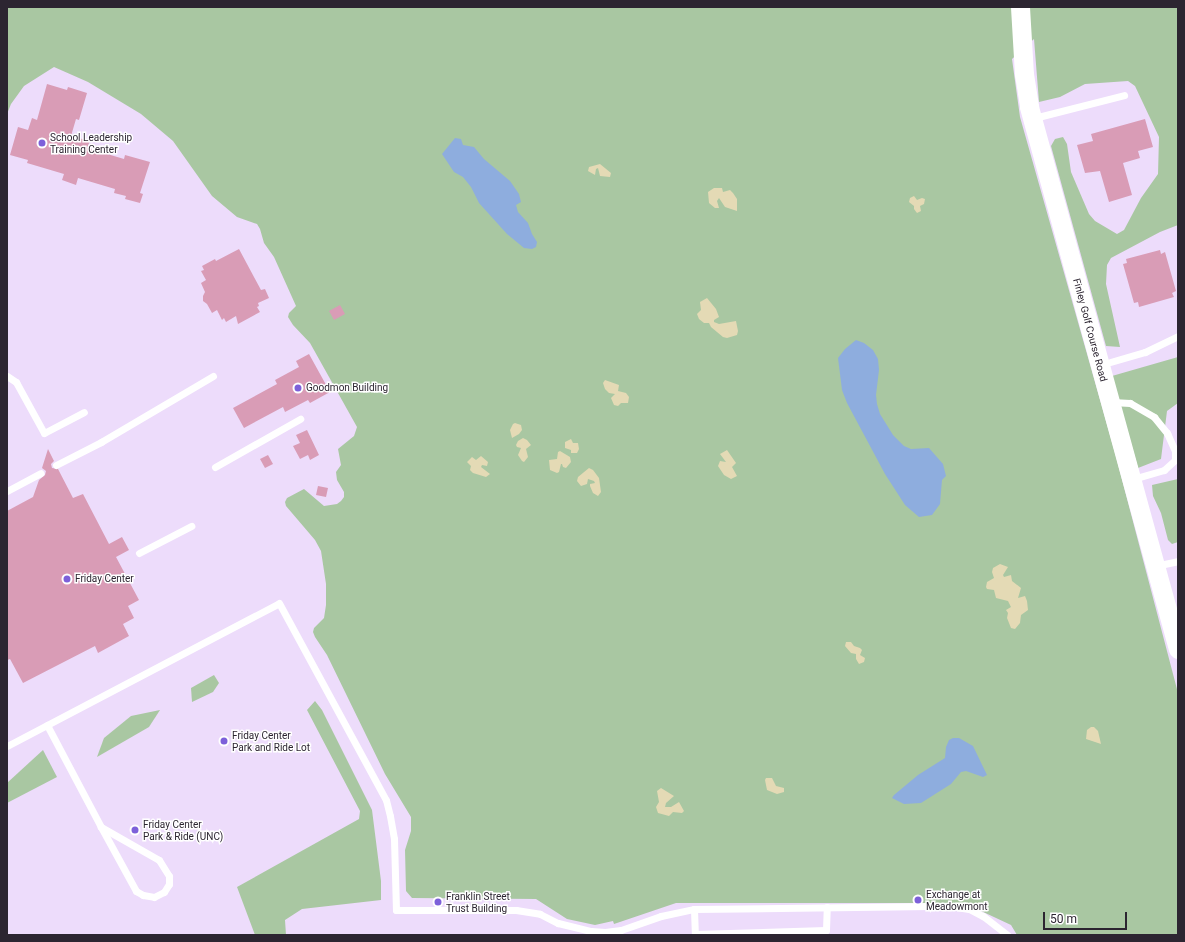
<!DOCTYPE html>
<style>
body{margin:0}
#map{position:relative;width:1185px;height:942px;overflow:hidden;background:#eddcfb;font-family:Roboto,sans-serif}
div>[style]{position:absolute}
[style*='--x']{left:calc(var(--x)*1px);top:calc(var(--y)*1px);width:calc(var(--w)*1px);rotate:calc(var(--a)*1deg)}
.green>*{inset:0;background:#a9c7a2}
.sand>*{inset:0;background:#e4dab5}
.water>*{inset:0;background:#8eadde}
.building>*{inset:0;background:#d99cb6}
.lane>*{height:7px;margin:-3.5px;padding:0 3.5px;transform-origin:3.5px;border-radius:3.5px;background:#fff}
.secondary>*{height:19px;margin:-9.5px;padding:0 9.5px;transform-origin:9.5px;border-radius:9.5px;background:#fff}
.dots>*{width:11px;height:11px;translate:-50% -50%;box-sizing:border-box;border:2px solid #fff;border-radius:50%}
span{translate:-50% -50%;white-space:nowrap;text-align:center;line-height:1.15;-webkit-text-stroke:3px #fff;paint-order:stroke}
.poi-label{font-size:10px;color:#2c2531}
.left{translate:0 -50%;text-align:left}
.street-label{font-size:10px;color:#2c2531}
.frame{position:absolute;inset:0;border:8px solid #2c2531;pointer-events:none}
.scale{position:absolute;left:1043px;top:912px;width:84px;height:18px;box-sizing:border-box;border:2px solid #2c2531;border-top:0;padding-left:5px;font-size:12px;line-height:14px;white-space:nowrap;color:#2c2531;-webkit-text-stroke:3px #fff;paint-order:stroke}
</style>
<div id="map">
<div class="green">
<div style="clip-path:polygon(7px 7px,1178px 7px,1178px 225px,1160px 232px,1111px 258px,1107px 265px,1106px 284px,1120px 347px,1106px 346px,1051px 146px,1055px 139px,1063px 137px,1067px 144px,1071px 172px,1089px 214px,1095px 221px,1117px 234px,1124px 230px,1141px 198px,1158px 174px,1159px 137px,1135px 86px,1128px 81px,1085px 84px,1060px 97px,1039px 102px,1034px 39px,1012px 59px,1020px 117px,1115px 453px,1178px 693px,1178px 935px,1017px 935px,1011px 925px,964px 903px,676px 903px,614px 924px,613px 921px,595px 925px,567px 919px,536px 899px,412px 898px,406px 891px,405px 850px,411px 831px,411px 817px,385px 774px,327px 655px,315px 637px,313px 632px,314px 628px,324px 618px,326px 605px,326px 584px,321px 551px,315px 540px,286px 506px,285px 502px,287px 498px,304px 489px,324px 506px,337px 504px,341px 501px,344px 497px,344px 492px,337px 480px,336px 472px,341px 465px,338px 449px,354px 436px,357px 427px,310px 343px,293px 325px,288px 317px,289px 313px,296px 306px,274px 257px,264px 243px,260px 229px,257px 224px,237px 217px,212px 196px,173px 141px,141px 114px,88px 82px,54px 67px,24px 86px,11px 104px,7px 114px)"></div>
<div style="clip-path:polygon(1178px 357px,1178px 403px,1167px 411px,1161px 459px,1138px 468px,1112px 376px)"></div>
<div style="clip-path:polygon(1178px 479px,1178px 542px,1172px 544px,1168px 540px,1161px 513px,1153px 496px,1152px 485px)"></div>
<div style="clip-path:polygon(214px 675px,219px 683px,213px 692px,192px 702px,191px 688px)"></div>
<div style="clip-path:polygon(315px 701px,322px 710px,372px 810px,381px 881px,381px 900px,302px 909px,285px 920px,286px 935px,255px 935px,237px 887px,359px 819px,360px 811px,307px 710px)"></div>
<div style="clip-path:polygon(160px 710px,149px 727px,97px 757px,104px 738px,131px 716px)"></div>
<div style="clip-path:polygon(43px 750px,57px 777px,7px 803px,7px 783px)"></div>
</div>
<div class="sand">
<div style="clip-path:polygon(600px 164px,611px 173px,610px 177px,600px 176px,598px 168px,596px 169px,595px 175px,588px 171px,589px 167px)"></div>
<div style="clip-path:polygon(714px 188px,722px 188px,723px 192px,730px 190px,733px 193px,737px 199px,737px 211px,725px 207px,719px 198px,717px 201px,719px 208px,715px 208px,709px 203px,708px 192px)"></div>
<div style="clip-path:polygon(914px 196px,917px 200px,922px 198px,925px 199px,924px 204px,920px 206px,921px 211px,917px 213px,914px 209px,914px 206px,909px 202px,910px 198px)"></div>
<div style="clip-path:polygon(707px 298px,716px 309px,719px 317px,714px 320px,714px 322px,719px 324px,736px 321px,738px 331px,737px 335px,727px 338px,723px 337px,711px 327px,709px 323px,704px 323px,699px 319px,697px 314px,701px 310px,700px 302px)"></div>
<div style="clip-path:polygon(605px 380px,619px 385px,618px 391px,626px 393px,629px 397px,628px 403px,621px 403px,618px 406px,614px 405px,611px 398px,615px 394px,609px 393px,605px 389px,603px 383px)"></div>
<div style="clip-path:polygon(515px 423px,521px 425px,522px 430px,519px 434px,512px 438px,510px 430px,513px 424px)"></div>
<div style="clip-path:polygon(523px 438px,527px 440px,531px 445px,526px 449px,528px 457px,524px 462px,522px 461px,518px 455px,521px 448px,517px 447px,516px 445px,518px 441px)"></div>
<div style="clip-path:polygon(571px 439px,573px 443px,578px 443px,579px 449px,577px 453px,571px 453px,571px 450px,565px 448px,565px 442px)"></div>
<div style="clip-path:polygon(727px 450px,736px 463px,732px 467px,737px 476px,731px 479px,724px 475px,718px 466px,720px 461px,726px 462px,720px 454px)"></div>
<div style="clip-path:polygon(560px 451px,570px 457px,571px 462px,566px 468px,563px 467px,562px 464px,561px 464px,559px 472px,557px 473px,550px 470px,549px 460px,557px 459px,558px 452px)"></div>
<div style="clip-path:polygon(481px 456px,488px 462px,487px 466px,482px 465px,481px 467px,490px 474px,486px 477px,473px 473px,470px 470px,471px 466px,467px 462px,472px 457px,476px 460px)"></div>
<div style="clip-path:polygon(589px 468px,593px 470px,599px 478px,601px 492px,598px 496px,593px 493px,590px 486px,590px 484px,595px 483px,594px 481px,588px 479px,587px 484px,581px 486px,577px 481px,578px 477px)"></div>
<div style="clip-path:polygon(1000px 564px,1008px 567px,1003px 575px,1004px 577px,1011px 575px,1012px 581px,1021px 588px,1018px 598px,1025px 596px,1027px 601px,1028px 610px,1021px 615px,1020px 623px,1015px 629px,1011px 628px,1007px 618px,1008px 613px,1006px 610px,1011px 607px,1008px 601px,996px 598px,994px 590px,987px 589px,986px 587px,987px 582px,994px 578px,992px 572px,993px 568px)"></div>
<div style="clip-path:polygon(846px 642px,851px 642px,854px 646px,860px 648px,862px 650px,860px 655px,865px 658px,864px 662px,859px 664px,856px 659px,856px 654px,851px 653px,845px 646px)"></div>
<div style="clip-path:polygon(1091px 727px,1094px 727px,1098px 731px,1101px 744px,1086px 739px,1087px 730px)"></div>
<div style="clip-path:polygon(766px 778px,772px 778px,776px 786px,784px 788px,784px 792px,777px 794px,767px 790px,765px 780px)"></div>
<div style="clip-path:polygon(661px 788px,674px 796px,666px 803px,665px 807px,671px 807px,679px 802px,684px 811px,682px 813px,673px 812px,669px 816px,658px 813px,656px 807px,659px 802px,657px 791px)"></div>
</div>
<div class="water">
<div style="clip-path:polygon(455px 138px,461px 139px,463px 145px,474px 147px,484px 159px,510px 181px,519px 194px,521px 202px,516px 205px,518px 212px,528px 223px,532px 234px,537px 242px,536px 247px,532px 249px,524px 248px,507px 234px,479px 203px,471px 187px,463px 177px,454px 172px,442px 154px)"></div>
<div style="clip-path:polygon(856px 340px,864px 343px,873px 350px,878px 359px,879px 370px,876px 395px,877px 404px,880px 414px,893px 435px,904px 446px,911px 449px,929px 448px,943px 464px,946px 476px,942px 480px,940px 504px,932px 515px,919px 517px,905px 505px,885px 474px,847px 403px,842px 390px,838px 358px,845px 349px)"></div>
<div style="clip-path:polygon(953px 738px,959px 738px,973px 746px,987px 775px,983px 777px,966px 771px,961px 772px,951px 784px,921px 803px,904px 804px,892px 798px,894px 795px,918px 775px,945px 758px,946px 747px,949px 740px)"></div>
</div>
<div class="building">
<div style="clip-path:polygon(47px 84px,67px 90px,68px 87px,87px 93px,79px 120px,76px 119px,71px 136px,90px 141px,87px 148px,124px 159px,125px 155px,150px 162px,140px 193px,143px 194px,140px 203px,125px 199px,126px 196px,114px 193px,115px 189px,78px 178px,76px 185px,62px 180px,64px 174px,27px 163px,28px 160px,10px 155px,18px 127px,28px 130px,32px 118px,37px 120px)"></div>
<div style="clip-path:polygon(1145px 119px,1153px 147px,1138px 151px,1140px 158px,1123px 163px,1132px 195px,1109px 202px,1100px 171px,1085px 173px,1077px 145px,1093px 141px,1091px 134px)"></div>
<div style="clip-path:polygon(239px 249px,261px 290px,265px 289px,269px 298px,258px 303px,259px 306px,257px 307px,260px 312px,238px 324px,236px 316px,226px 322px,224px 318px,222px 320px,217px 310px,212px 313px,207px 304px,203px 301px,203px 296px,205px 292px,201px 283px,206px 280px,201px 271px,204px 270px,202px 266px,215px 259px,216px 261px)"></div>
<div style="clip-path:polygon(1160px 250px,1161px 254px,1165px 252px,1176px 291px,1172px 293px,1174px 297px,1139px 307px,1138px 302px,1134px 303px,1123px 264px,1127px 263px,1126px 259px)"></div>
<div style="clip-path:polygon(340px 305px,345px 314px,334px 320px,329px 311px)"></div>
<div style="clip-path:polygon(309px 354px,330px 392px,310px 403px,308px 400px,285px 412px,283px 407px,244px 428px,233px 408px,277px 384px,275px 380px,299px 367px,296px 361px)"></div>
<div style="clip-path:polygon(307px 430px,319px 455px,310px 460px,308px 455px,300px 459px,293px 446px,300px 443px,296px 435px)"></div>
<div style="clip-path:polygon(48px 449px,54px 461px,51px 464px,52px 468px,58px 469px,73px 498px,83px 494px,109px 544px,122px 537px,129px 550px,116px 557px,139px 600px,128px 606px,134px 618px,123px 624px,129px 636px,98px 653px,95px 646px,23px 683px,10px 659px,7px 660px,7px 511px,33px 497px,39px 480px,45px 475px,46px 471px,42px 468px)"></div>
<div style="clip-path:polygon(268px 455px,273px 464px,265px 468px,260px 459px)"></div>
<div style="clip-path:polygon(318px 486px,328px 488px,326px 497px,316px 495px)"></div>
</div>
<div class="lane">
<div style="--x:1034;--y:118;--w:93;--a:-14.3"></div>
<div style="--x:1100;--y:365;--w:47;--a:-16.1"></div>
<div style="--x:1145;--y:352;--w:37;--a:-26"></div>
<div style="--x:7;--y:376;--w:11;--a:34"></div>
<div style="--x:16;--y:382;--w:58;--a:61.2"></div>
<div style="--x:44;--y:433;--w:45;--a:-27.7"></div>
<div style="--x:1112;--y:402;--w:18;--a:3"></div>
<div style="--x:1130;--y:403;--w:28;--a:30"></div>
<div style="--x:1154;--y:417;--w:21;--a:51"></div>
<div style="--x:1167;--y:433;--w:20;--a:66"></div>
<div style="--x:1175;--y:451;--w:9;--a:90"></div>
<div style="--x:1175;--y:460;--w:15;--a:138"></div>
<div style="--x:1164;--y:470;--w:33;--a:164"></div>
<div style="--x:56;--y:465;--w:51;--a:-27.1"></div>
<div style="--x:101;--y:442;--w:130;--a:-30.5"></div>
<div style="--x:215;--y:467;--w:98;--a:-29.5"></div>
<div style="--x:7;--y:491;--w:38;--a:-28"></div>
<div style="--x:139;--y:553;--w:59;--a:-27.4"></div>
<div style="--x:1155;--y:566;--w:24;--a:-12"></div>
<div style="--x:47;--y:725;--w:115;--a:62.1"></div>
<div style="--x:101;--y:827;--w:73;--a:61.3"></div>
<div style="--x:136;--y:891;--w:8;--a:30"></div>
<div style="--x:143;--y:895;--w:11;--a:10"></div>
<div style="--x:154;--y:897;--w:11;--a:-27"></div>
<div style="--x:164;--y:892;--w:9;--a:-58"></div>
<div style="--x:169;--y:884;--w:8;--a:-90"></div>
<div style="--x:169;--y:876;--w:19;--a:-122"></div>
<div style="--x:159;--y:860;--w:67;--a:-150.4"></div>
<div style="--x:7;--y:746;--w:307;--a:-27.7"></div>
<div style="--x:279;--y:603;--w:224;--a:61.5"></div>
<div style="--x:386;--y:800;--w:16;--a:76"></div>
<div style="--x:390;--y:816;--w:23;--a:80"></div>
<div style="--x:394;--y:839;--w:71;--a:88.4"></div>
<div style="--x:396;--y:910;--w:120;--a:0"></div>
<div style="--x:516;--y:910;--w:24;--a:9"></div>
<div style="--x:540;--y:914;--w:20;--a:27"></div>
<div style="--x:558;--y:923;--w:34;--a:14"></div>
<div style="--x:591;--y:931;--w:14;--a:4"></div>
<div style="--x:605;--y:932;--w:16;--a:-7"></div>
<div style="--x:621;--y:930;--w:42;--a:-19.3"></div>
<div style="--x:661;--y:916;--w:34;--a:-12"></div>
<div style="--x:694;--y:909;--w:256;--a:-0.7"></div>
<div style="--x:950;--y:906;--w:19;--a:9"></div>
<div style="--x:969;--y:909;--w:16;--a:27"></div>
<div style="--x:983;--y:916;--w:31;--a:38"></div>
<div style="--x:694;--y:909;--w:25;--a:88"></div>
<div style="--x:695;--y:934;--w:131;--a:-1.7"></div>
<div style="--x:826;--y:930;--w:23;--a:-88"></div>
</div>
<div class="secondary">
<div style="--x:1020;--y:7;--w:67;--a:86.6"></div>
<div style="--x:1024;--y:74;--w:33;--a:81"></div>
<div style="--x:1029;--y:107;--w:562;--a:74.63"></div>
</div>
<div class="dots">
<div style="left:42px;top:143px;background:#7d60da"></div>
<div style="left:298px;top:388px;background:#7d60da"></div>
<div style="left:67px;top:579px;background:#7d60da"></div>
<div style="left:224px;top:741px;background:#7d60da"></div>
<div style="left:135px;top:830px;background:#7d60da"></div>
<div style="left:918px;top:900px;background:#7d60da"></div>
<div style="left:438px;top:902px;background:#7d60da"></div>
</div>
<div class="poi-label">
<span class="left" style="left:50px;top:143px">School Leadership<br>Training Center</span>
<span class="left" style="left:306px;top:388px">Goodmon Building</span>
<span class="left" style="left:75px;top:579px">Friday Center</span>
<span class="left" style="left:232px;top:741px">Friday Center<br>Park and Ride Lot</span>
<span class="left" style="left:143px;top:830px">Friday Center<br>Park &amp; Ride (UNC)</span>
<span class="left" style="left:926px;top:900px">Exchange at<br>Meadowmont</span>
<span class="left" style="left:446px;top:902px">Franklin Street<br>Trust Building</span>
</div>
<div class="street-label">
<span style="left:1090px;top:330px;rotate:75deg">Finley Golf Course Road</span>
</div>
<div class="frame"></div>
<div class="scale">50 m</div>
</div>
